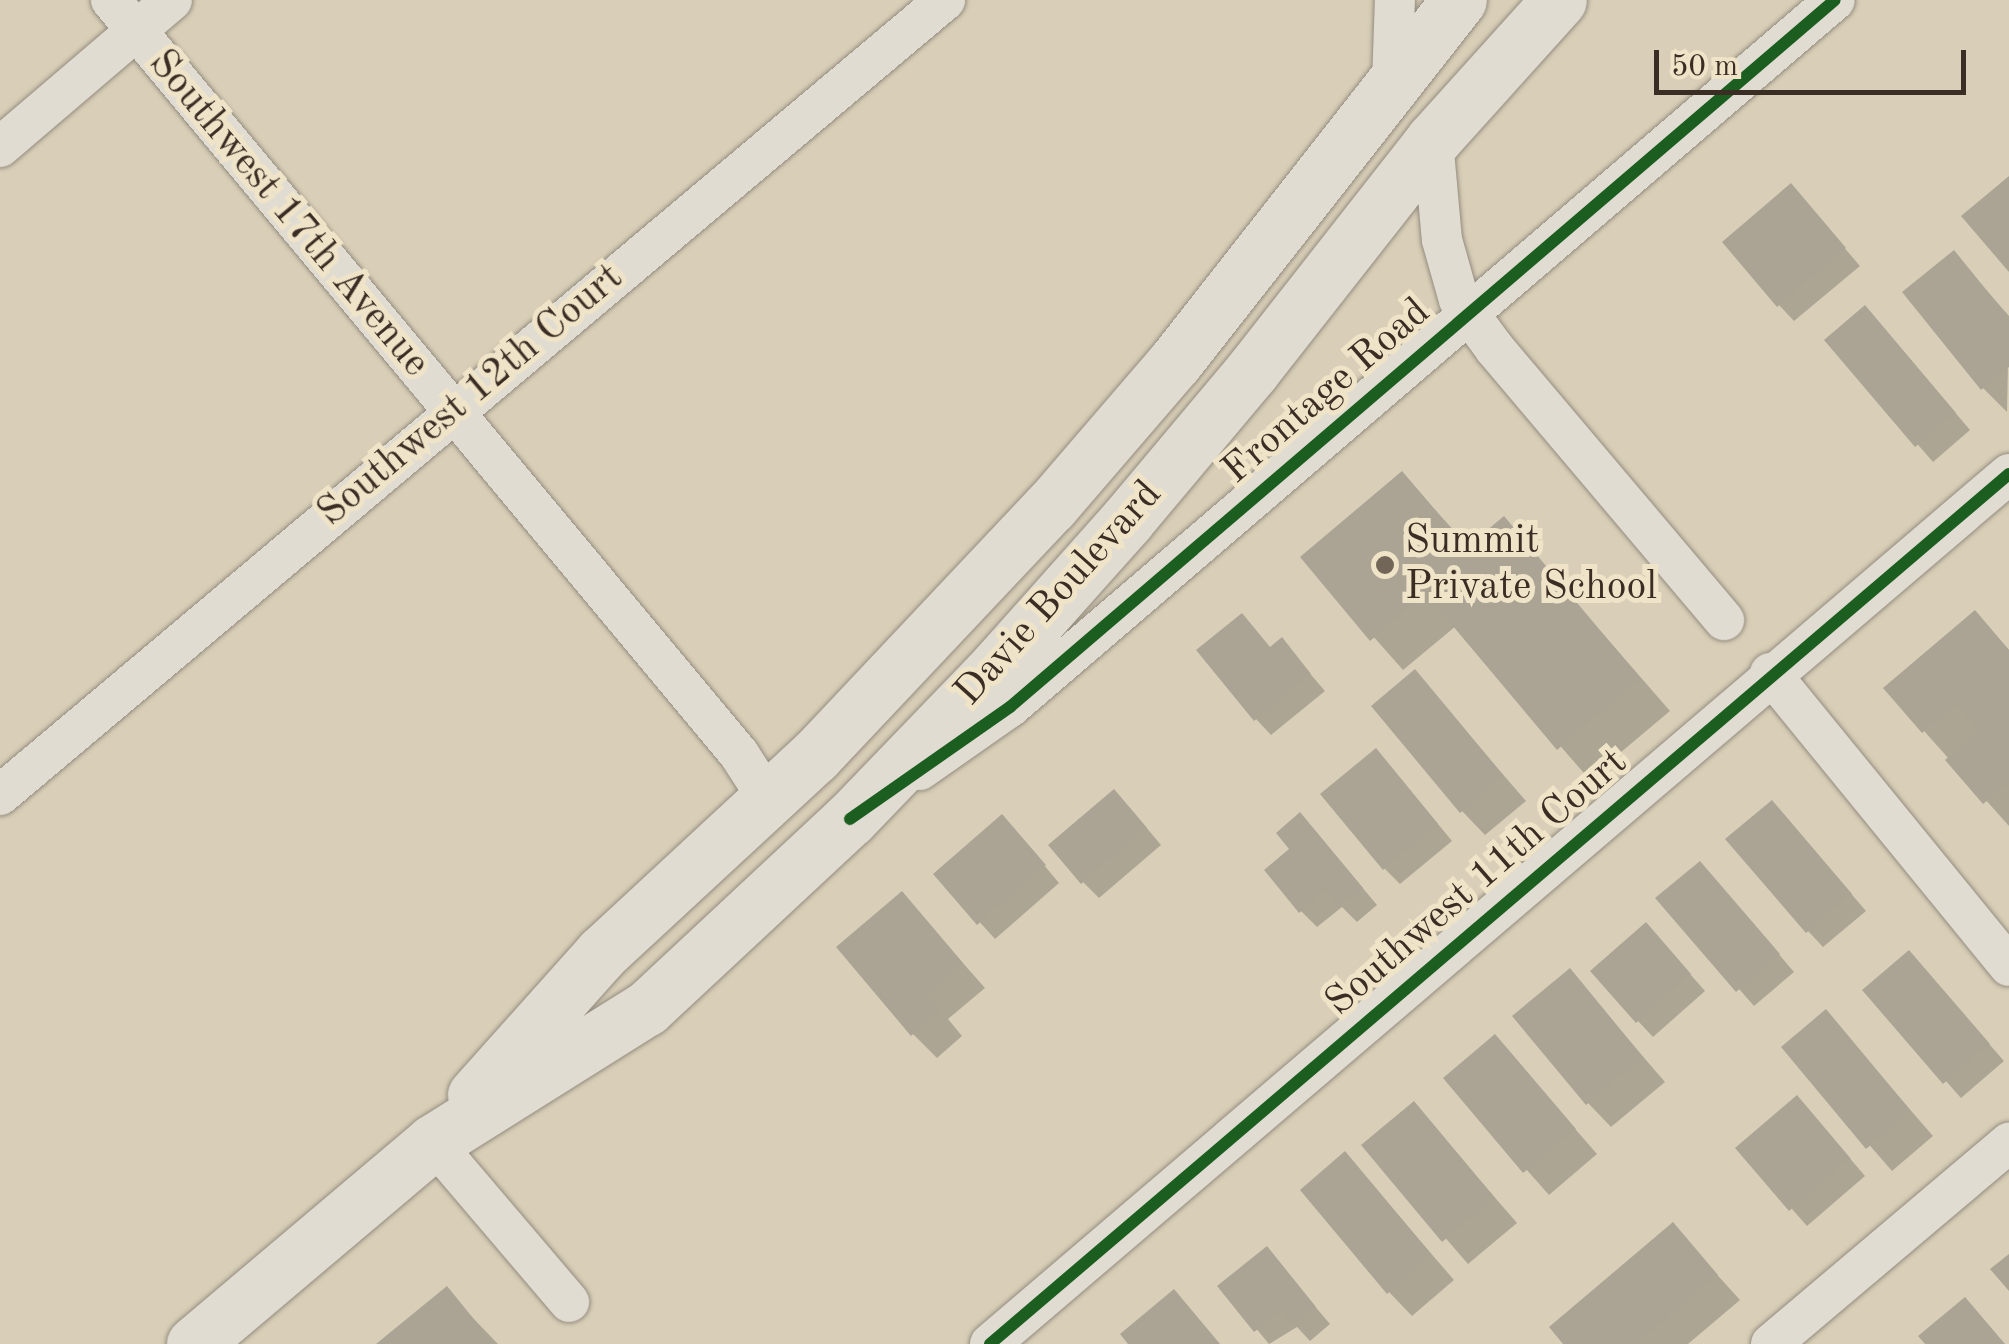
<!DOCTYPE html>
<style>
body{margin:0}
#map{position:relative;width:2009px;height:1344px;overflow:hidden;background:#d9cfb8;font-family:"Old Standard TT",serif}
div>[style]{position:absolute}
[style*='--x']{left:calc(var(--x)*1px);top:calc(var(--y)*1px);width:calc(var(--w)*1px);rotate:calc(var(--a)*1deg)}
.shadow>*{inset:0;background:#0003}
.building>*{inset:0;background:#aba495}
.roads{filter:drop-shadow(0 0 2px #948c7f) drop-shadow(0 0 2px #948c7f)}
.street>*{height:40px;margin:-20px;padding:0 20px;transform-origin:20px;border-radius:20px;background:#e1dcd1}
.secondary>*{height:55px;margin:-27.5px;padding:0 27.5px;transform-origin:27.5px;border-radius:27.5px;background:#e1dcd1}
.cycleway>*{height:12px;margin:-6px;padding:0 6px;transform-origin:6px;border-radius:6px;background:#1b5e20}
.dots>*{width:28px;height:28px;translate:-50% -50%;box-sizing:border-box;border:5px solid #efe4c8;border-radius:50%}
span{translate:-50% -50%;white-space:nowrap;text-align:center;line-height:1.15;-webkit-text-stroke:10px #efe4c8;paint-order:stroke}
.street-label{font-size:40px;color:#3a2d24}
.poi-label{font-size:40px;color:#3a2d24}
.left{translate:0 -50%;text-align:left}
.scale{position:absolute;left:1654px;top:50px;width:312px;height:45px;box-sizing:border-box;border:5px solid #3a2d24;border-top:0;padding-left:12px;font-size:30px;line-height:35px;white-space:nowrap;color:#3a2d24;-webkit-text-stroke:8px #efe4c8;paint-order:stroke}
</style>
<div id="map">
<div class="shadow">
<div style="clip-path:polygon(1806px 203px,1860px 266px,1794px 321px,1779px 305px)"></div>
<div style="clip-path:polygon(1954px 253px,2009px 316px,2007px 412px,1983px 388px)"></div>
<div style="clip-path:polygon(1880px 324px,1970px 430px,1933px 462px,1827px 340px)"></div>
<div style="clip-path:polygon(1402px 474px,1470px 548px,1504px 520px,1670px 711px,1589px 779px,1456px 626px,1403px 670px,1303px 557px)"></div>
<div style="clip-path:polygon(1975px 614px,2009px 650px,2009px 826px,1924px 731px)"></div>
<div style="clip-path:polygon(1282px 641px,1325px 691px,1271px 735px,1256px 719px,1271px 649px)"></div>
<div style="clip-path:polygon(1415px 673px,1526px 801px,1485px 835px,1462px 811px)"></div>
<div style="clip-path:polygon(1391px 767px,1452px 841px,1400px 884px,1384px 868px)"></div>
<div style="clip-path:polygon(1130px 808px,1161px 845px,1099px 898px,1083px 882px)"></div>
<div style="clip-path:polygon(1787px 819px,1866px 911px,1823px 947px,1808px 931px)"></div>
<div style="clip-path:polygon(1316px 832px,1377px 905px,1357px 922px,1342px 907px,1317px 927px,1301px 911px)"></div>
<div style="clip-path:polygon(1018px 834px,1059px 883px,995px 939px,936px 874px)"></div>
<div style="clip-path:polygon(1715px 880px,1794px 972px,1754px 1006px,1659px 898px)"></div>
<div style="clip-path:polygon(902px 894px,985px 988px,948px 1019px,962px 1036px,937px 1058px,913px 1034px)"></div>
<div style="clip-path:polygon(1661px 941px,1705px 991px,1653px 1037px,1638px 1021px)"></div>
<div style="clip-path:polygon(1924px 969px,2004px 1061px,1961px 1098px,1866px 991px)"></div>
<div style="clip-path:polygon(1570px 972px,1665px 1082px,1611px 1127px,1588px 1103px)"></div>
<div style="clip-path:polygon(1826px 1013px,1933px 1136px,1892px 1171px,1784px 1047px)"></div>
<div style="clip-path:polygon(1495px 1037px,1597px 1154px,1549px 1195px,1446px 1079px)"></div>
<div style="clip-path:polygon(1414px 1104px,1517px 1223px,1468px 1264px,1365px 1145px)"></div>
<div style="clip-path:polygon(1812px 1114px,1865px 1176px,1807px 1226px,1738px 1148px)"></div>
<div style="clip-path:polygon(1345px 1154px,1454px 1280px,1412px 1316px,1389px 1292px)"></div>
<div style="clip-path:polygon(1673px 1226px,1740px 1300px,1688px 1344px,1567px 1344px)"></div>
<div style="clip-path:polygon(1267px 1250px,1330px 1324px,1310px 1341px,1297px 1327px,1269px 1344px,1221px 1286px)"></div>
<div style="clip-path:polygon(446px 1290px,498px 1344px,380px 1344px)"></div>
</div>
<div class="building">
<div style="clip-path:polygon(2009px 176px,2009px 272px,1961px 216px)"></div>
<div style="clip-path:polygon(1791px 183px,1846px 248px,1777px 307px,1722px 242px)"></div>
<div style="clip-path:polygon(1954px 250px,2009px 318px,2009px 367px,1981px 390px,1902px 292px)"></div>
<div style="clip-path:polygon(1865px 305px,1956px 413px,1915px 447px,1824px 340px)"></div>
<div style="clip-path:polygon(1402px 471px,1467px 547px,1504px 516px,1641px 679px,1557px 750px,1426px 594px,1370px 641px,1300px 557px)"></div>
<div style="clip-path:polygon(1975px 610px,2009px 650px,2009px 783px,1983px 804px,1945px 760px,1979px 731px,1956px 705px,1922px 733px,1883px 688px)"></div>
<div style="clip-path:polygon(1242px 613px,1270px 647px,1282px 637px,1311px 674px,1254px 721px,1196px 650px)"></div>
<div style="clip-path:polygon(1415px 669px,1504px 776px,1460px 813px,1371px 706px)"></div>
<div style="clip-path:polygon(1376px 748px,1438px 824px,1383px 870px,1320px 794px)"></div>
<div style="clip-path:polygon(1114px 789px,1147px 828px,1081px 884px,1048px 845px)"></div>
<div style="clip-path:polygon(1772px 800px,1852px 894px,1806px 933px,1725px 839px)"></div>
<div style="clip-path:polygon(1300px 812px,1363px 888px,1339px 908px,1325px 891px,1299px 913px,1264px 870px,1289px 849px,1276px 833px)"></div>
<div style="clip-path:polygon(1002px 814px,1046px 865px,977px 925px,933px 874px)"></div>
<div style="clip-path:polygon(1700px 861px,1780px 954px,1736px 992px,1655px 898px)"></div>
<div style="clip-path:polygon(902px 891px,963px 963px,926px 994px,941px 1011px,911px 1036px,836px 947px)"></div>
<div style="clip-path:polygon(1646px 922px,1691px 974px,1636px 1023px,1590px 971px)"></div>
<div style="clip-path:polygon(1909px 950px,1990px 1044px,1943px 1084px,1862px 990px)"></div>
<div style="clip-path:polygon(1570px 968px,1643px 1057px,1586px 1105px,1512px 1016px)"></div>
<div style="clip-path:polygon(1826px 1009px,1911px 1111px,1866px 1149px,1781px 1047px)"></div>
<div style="clip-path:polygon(1495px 1034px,1576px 1129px,1523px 1173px,1443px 1078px)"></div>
<div style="clip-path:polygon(1797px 1095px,1851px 1159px,1789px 1211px,1735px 1148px)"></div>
<div style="clip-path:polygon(1414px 1101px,1495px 1198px,1442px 1242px,1361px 1145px)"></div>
<div style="clip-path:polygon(1345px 1151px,1432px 1255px,1387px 1294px,1300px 1190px)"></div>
<div style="clip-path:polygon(1673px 1222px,1718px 1275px,1637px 1344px,1563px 1344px,1549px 1327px)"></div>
<div style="clip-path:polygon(1267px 1246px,1316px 1307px,1292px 1327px,1280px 1312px,1254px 1332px,1217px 1286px)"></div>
<div style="clip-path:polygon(2009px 1254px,2009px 1291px,1990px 1269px)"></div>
<div style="clip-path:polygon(447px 1286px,494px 1344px,376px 1344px)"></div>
<div style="clip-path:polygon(1174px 1289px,1220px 1344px,1128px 1344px,1120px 1334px)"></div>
<div style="clip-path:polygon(1965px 1297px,2005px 1344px,1925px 1344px,1918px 1336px)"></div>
</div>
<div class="roads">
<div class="street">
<div style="--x:111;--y:0;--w:981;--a:50.21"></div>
<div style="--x:739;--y:754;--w:54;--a:57.2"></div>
<div style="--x:1392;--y:84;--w:84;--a:-88"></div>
<div style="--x:1433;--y:140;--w:100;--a:84.9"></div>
<div style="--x:1442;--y:240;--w:62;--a:74.2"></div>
<div style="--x:1459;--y:300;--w:61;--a:53.7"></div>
<div style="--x:1495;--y:349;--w:355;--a:49.8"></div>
<div style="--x:0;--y:147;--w:226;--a:-40.5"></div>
<div style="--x:1770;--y:673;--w:378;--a:50.8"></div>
<div style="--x:920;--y:770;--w:110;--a:-35"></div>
<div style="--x:1010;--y:707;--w:1086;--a:-40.6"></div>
<div style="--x:0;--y:795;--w:1235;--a:-40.07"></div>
<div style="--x:433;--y:1142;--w:210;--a:49.6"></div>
<div style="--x:990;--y:1344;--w:1340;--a:-40.49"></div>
<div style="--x:1771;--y:1344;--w:312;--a:-40.2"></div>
</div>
<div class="secondary">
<div style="--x:475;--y:1095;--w:191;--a:-48.2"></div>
<div style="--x:602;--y:953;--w:290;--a:-42.8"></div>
<div style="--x:815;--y:756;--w:344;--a:-46.7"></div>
<div style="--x:1051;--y:506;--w:190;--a:-49.3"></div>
<div style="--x:1175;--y:362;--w:460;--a:-51.9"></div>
<div style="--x:194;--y:1344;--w:313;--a:-40.2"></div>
<div style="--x:433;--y:1142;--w:252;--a:-32.1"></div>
<div style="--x:647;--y:1008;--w:277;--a:-43"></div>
<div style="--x:850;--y:819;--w:214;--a:-46.1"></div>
<div style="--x:998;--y:665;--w:194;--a:-48.3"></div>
<div style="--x:1127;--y:520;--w:194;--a:-50"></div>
<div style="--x:1252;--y:371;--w:293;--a:-51.9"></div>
<div style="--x:1433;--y:140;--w:188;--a:-48"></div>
</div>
</div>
<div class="cycleway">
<div style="--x:850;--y:819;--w:195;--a:-35"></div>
<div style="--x:1010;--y:707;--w:1086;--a:-40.6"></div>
<div style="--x:990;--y:1344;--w:1340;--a:-40.49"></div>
</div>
<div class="dots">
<div style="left:1385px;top:565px;background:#726658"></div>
</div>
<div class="street-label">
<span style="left:288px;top:214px;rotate:50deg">Southwest 17th Avenue</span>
<span style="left:1327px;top:392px;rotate:-41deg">Frontage Road</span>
<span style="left:471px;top:396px;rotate:-40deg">Southwest 12th Court</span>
<span style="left:1059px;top:594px;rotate:-48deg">Davie Boulevard</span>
<span style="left:1477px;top:883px;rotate:-41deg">Southwest 11th Court</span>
</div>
<div class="poi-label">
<span class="left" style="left:1405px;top:565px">Summit<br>Private School</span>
</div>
<div class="scale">50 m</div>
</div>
